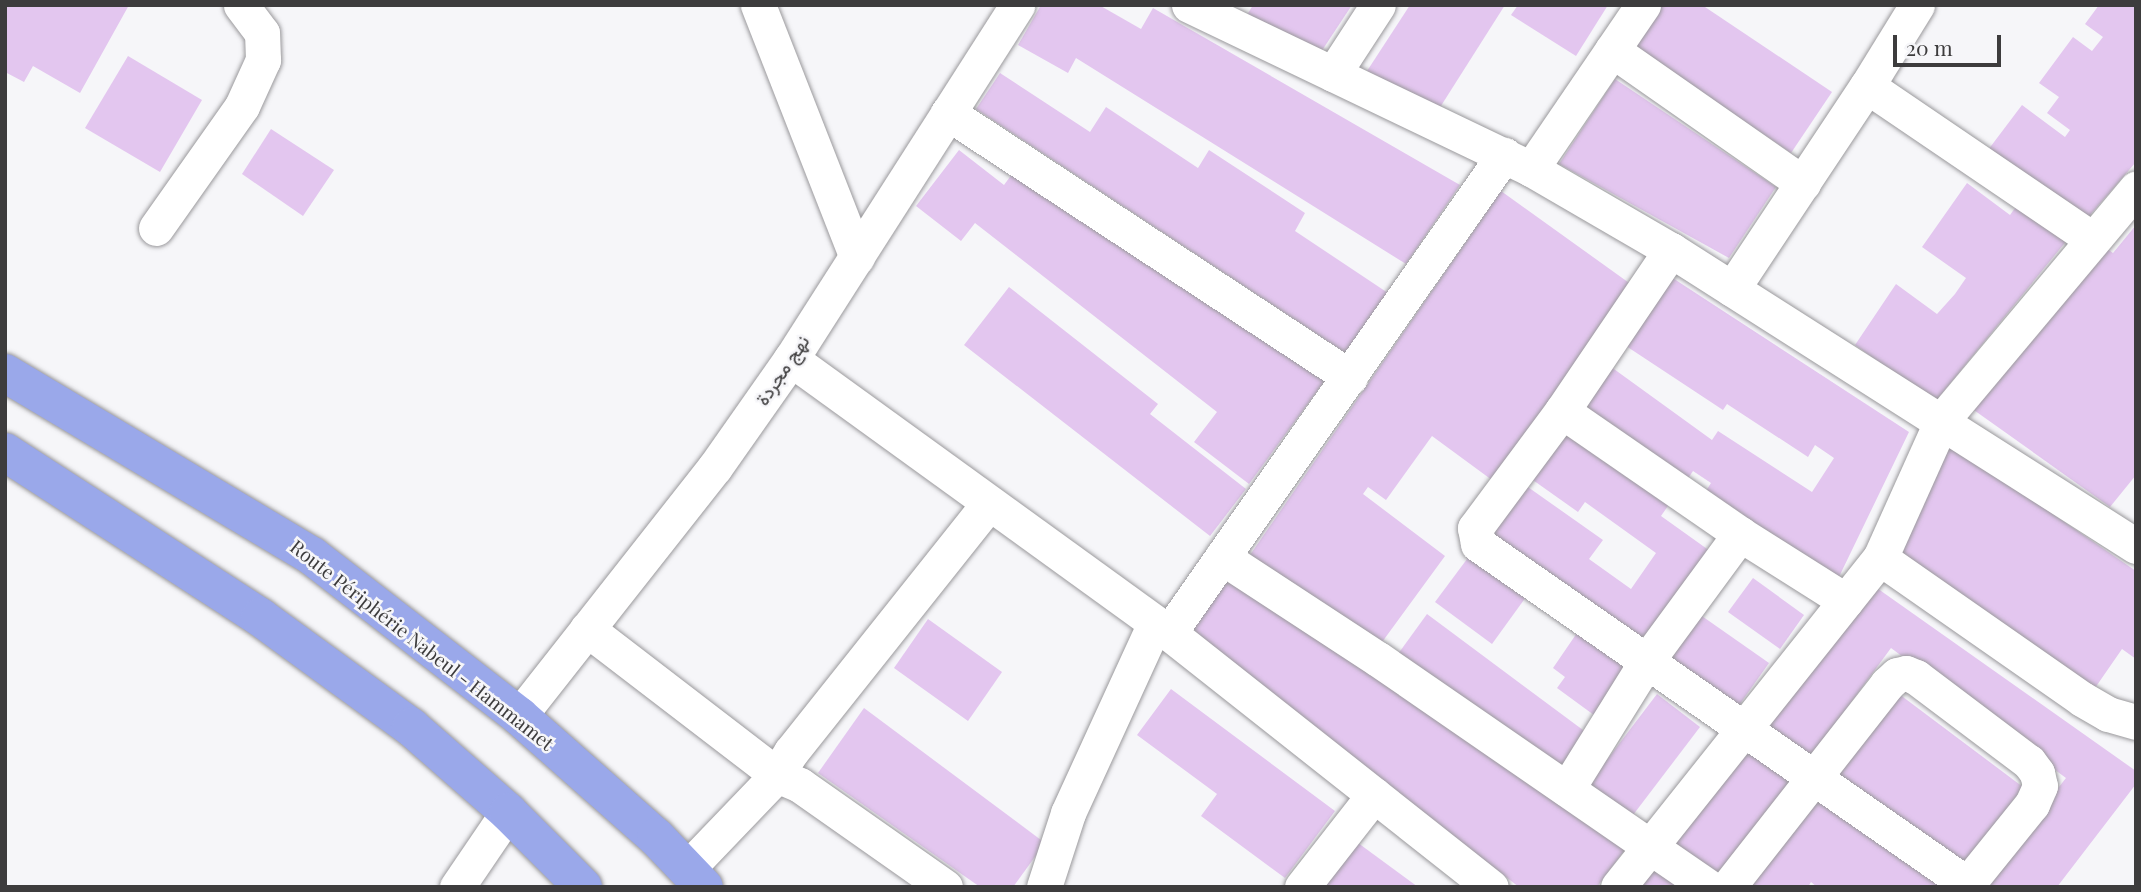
<!DOCTYPE html>
<meta charset="utf-8">
<style>
body{margin:0}
#map{position:relative;width:2141px;height:892px;overflow:hidden;background:#f6f6f9;font-family:"Playfair Display",Vazirmatn,serif}
div>[style]{position:absolute}
[style*='--x']{left:calc(var(--x)*1px);top:calc(var(--y)*1px);width:calc(var(--w)*1px);rotate:calc(var(--a)*1deg)}
.building>*{inset:0;background:#e3c6ef}
.roads{filter:drop-shadow(0 0 2px #9a999c) drop-shadow(0 0 2px #9a999c)}
.minor>*{height:35px;margin:-17.5px;padding:0 17.5px;transform-origin:17.5px;border-radius:17.5px;background:#fff}
.trunk>*{height:38px;margin:-19px;padding:0 19px;transform-origin:19px;border-radius:19px;background:#9aa8ea}
span{translate:-50% -50%;white-space:nowrap;text-align:center;line-height:1.15;-webkit-text-stroke:5px #f6f6f9;paint-order:stroke}
.street-label{font-size:19px;color:#3d3c3d}
.frame{position:absolute;inset:0;border:7px solid #3d3c3d;pointer-events:none}
.scale{position:absolute;left:1893px;top:35px;width:108px;height:32px;box-sizing:border-box;border:4px solid #3d3c3d;border-top:0;padding-left:9px;font-size:21px;line-height:24px;white-space:nowrap;color:#3d3c3d;-webkit-text-stroke:5px #f6f6f9;paint-order:stroke}
</style>
<div id="map">
<div class="building">
<div style="clip-path:polygon(5px 5px,129px 5px,80px 93px,33px 66px,24px 82px,5px 72px)"></div>
<div style="clip-path:polygon(1041px 5px,1099px 5px,1141px 29px,1153px 8px,1460px 185px,1406px 264px,1076px 58px,1068px 73px,1018px 45px)"></div>
<div style="clip-path:polygon(1253px 5px,1352px 5px,1321px 52px,1247px 15px)"></div>
<div style="clip-path:polygon(1410px 5px,1505px 5px,1439px 109px,1367px 71px)"></div>
<div style="clip-path:polygon(1518px 5px,1608px 5px,1576px 56px,1511px 15px)"></div>
<div style="clip-path:polygon(1662px 5px,1702px 5px,1832px 92px,1791px 153px,1634px 47px)"></div>
<div style="clip-path:polygon(2099px 5px,2136px 5px,2136px 162px,2084px 222px,1988px 150px,2022px 105px,2065px 137px,2070px 130px,2047px 113px,2059px 97px,2039px 83px,2073px 37px,2092px 51px,2103px 37px,2085px 24px)"></div>
<div style="clip-path:polygon(128px 56px,202px 100px,160px 172px,85px 128px)"></div>
<div style="clip-path:polygon(1000px 73px,1090px 132px,1106px 107px,1198px 168px,1209px 150px,1305px 213px,1295px 231px,1388px 293px,1347px 354px,976px 109px)"></div>
<div style="clip-path:polygon(1615px 79px,1776px 187px,1729px 258px,1559px 164px)"></div>
<div style="clip-path:polygon(271px 129px,334px 170px,303px 216px,242px 174px)"></div>
<div style="clip-path:polygon(959px 150px,1004px 185px,1015px 170px,1326px 379px,1249px 484px,1194px 442px,1217px 412px,975px 223px,961px 241px,916px 206px)"></div>
<div style="clip-path:polygon(1967px 183px,2010px 215px,2018px 204px,2068px 239px,1935px 402px,1855px 345px,1896px 284px,1937px 314px,1955px 294px,1966px 278px,1922px 247px)"></div>
<div style="clip-path:polygon(1501px 191px,1632px 285px,1496px 483px,1432px 436px,1386px 500px,1368px 487px,1363px 494px,1445px 556px,1377px 649px,1250px 555px)"></div>
<div style="clip-path:polygon(2136px 225px,2136px 475px,2110px 507px,1971px 408px,2103px 246px,2113px 253px)"></div>
<div style="clip-path:polygon(1665px 273px,1909px 432px,1837px 581px,1704px 494px,1711px 483px,1693px 471px,1687px 480px,1577px 409px,1607px 364px,1712px 440px,1718px 431px,1812px 492px,1834px 458px,1815px 445px,1808px 457px,1727px 404px,1723px 410px,1620px 342px)"></div>
<div style="clip-path:polygon(1009px 287px,1158px 404px,1150px 414px,1246px 489px,1210px 536px,964px 345px)"></div>
<div style="clip-path:polygon(1566px 428px,1670px 503px,1661px 516px,1710px 551px,1644px 643px,1491px 533px,1525px 485px,1603px 540px,1589px 559px,1631px 589px,1656px 553px,1585px 502px,1578px 512px,1530px 478px)"></div>
<div style="clip-path:polygon(1949px 443px,2136px 571px,2136px 659px,2122px 649px,2095px 688px,1896px 553px)"></div>
<div style="clip-path:polygon(1470px 555px,1526px 597px,1492px 644px,1435px 602px)"></div>
<div style="clip-path:polygon(1228px 573px,1630px 843px,1597px 887px,1519px 887px,1184px 632px)"></div>
<div style="clip-path:polygon(1753px 578px,1804px 615px,1780px 649px,1728px 612px)"></div>
<div style="clip-path:polygon(1874px 586px,2136px 771px,2136px 784px,2057px 887px,1981px 887px,2066px 778px,1891px 648px,1808px 761px,1763px 728px)"></div>
<div style="clip-path:polygon(1427px 614px,1587px 733px,1558px 772px,1398px 654px)"></div>
<div style="clip-path:polygon(1699px 614px,1769px 663px,1735px 711px,1665px 662px)"></div>
<div style="clip-path:polygon(928px 619px,1002px 672px,968px 721px,894px 668px)"></div>
<div style="clip-path:polygon(1579px 630px,1633px 668px,1598px 718px,1557px 688px,1565px 677px,1553px 668px)"></div>
<div style="clip-path:polygon(1171px 689px,1335px 811px,1285px 878px,1201px 816px,1217px 794px,1137px 735px)"></div>
<div style="clip-path:polygon(1657px 694px,1700px 727px,1630px 819px,1587px 786px)"></div>
<div style="clip-path:polygon(1899px 694px,2023px 787px,1962px 869px,1838px 776px)"></div>
<div style="clip-path:polygon(864px 708px,1045px 843px,1013px 887px,980px 887px,818px 773px)"></div>
<div style="clip-path:polygon(1748px 742px,1796px 778px,1720px 882px,1671px 845px)"></div>
<div style="clip-path:polygon(1817px 788px,1954px 887px,1817px 887px,1811px 882px,1808px 887px,1740px 887px)"></div>
<div style="clip-path:polygon(1354px 840px,1418px 887px,1321px 887px)"></div>
<div style="clip-path:polygon(1656px 864px,1687px 887px,1639px 887px)"></div>
</div>
<div class="roads">
<div class="minor">
<div style="--x:758;--y:5;--w:271;--a:68.6"></div>
<div style="--x:1189;--y:5;--w:379;--a:25.6"></div>
<div style="--x:1531;--y:169;--w:162;--a:30.1"></div>
<div style="--x:1671;--y:250;--w:551;--a:32.48"></div>
<div style="--x:1612;--y:50;--w:233;--a:34.9"></div>
<div style="--x:1333;--y:74;--w:82;--a:-56.9"></div>
<div style="--x:1867;--y:86;--w:272;--a:34.2"></div>
<div style="--x:948;--y:113;--w:481;--a:33.3"></div>
<div style="--x:1531;--y:169;--w:199;--a:-55.7"></div>
<div style="--x:156;--y:228;--w:149;--a:-54.8"></div>
<div style="--x:242;--y:106;--w:51;--a:-65.5"></div>
<div style="--x:263;--y:60;--w:27;--a:-92"></div>
<div style="--x:262;--y:33;--w:35;--a:-127"></div>
<div style="--x:1671;--y:250;--w:194;--a:124.1"></div>
<div style="--x:1562;--y:411;--w:146;--a:126.6"></div>
<div style="--x:1475;--y:528;--w:16;--a:79"></div>
<div style="--x:1478;--y:544;--w:596;--a:34.81"></div>
<div style="--x:1732;--y:289;--w:244;--a:-56.4"></div>
<div style="--x:1867;--y:86;--w:95;--a:-58.3"></div>
<div style="--x:791;--y:359;--w:467;--a:35.9"></div>
<div style="--x:1169;--y:633;--w:410;--a:38.3"></div>
<div style="--x:1562;--y:411;--w:216;--a:34.6"></div>
<div style="--x:1740;--y:534;--w:125;--a:32.3"></div>
<div style="--x:1222;--y:557;--w:186;--a:33.2"></div>
<div style="--x:1378;--y:659;--w:401;--a:34.6"></div>
<div style="--x:1880;--y:558;--w:246;--a:34.9"></div>
<div style="--x:2082;--y:699;--w:30;--a:30"></div>
<div style="--x:2108;--y:714;--w:29;--a:16"></div>
<div style="--x:587;--y:629;--w:240;--a:37.5"></div>
<div style="--x:777;--y:775;--w:130;--a:133.8"></div>
<div style="--x:1169;--y:633;--w:584;--a:-54.98"></div>
<div style="--x:519;--y:716;--w:317;--a:-51.8"></div>
<div style="--x:715;--y:467;--w:132;--a:-54.9"></div>
<div style="--x:791;--y:359;--w:420;--a:-57.4"></div>
<div style="--x:1567;--y:789;--w:150;--a:-58.1"></div>
<div style="--x:1646;--y:662;--w:159;--a:-53.7"></div>
<div style="--x:457;--y:887;--w:91;--a:-55.8"></div>
<div style="--x:945;--y:887;--w:177;--a:-144.9"></div>
<div style="--x:800;--y:785;--w:25;--a:-157"></div>
<div style="--x:777;--y:775;--w:27;--a:-59"></div>
<div style="--x:791;--y:752;--w:318;--a:-51.5"></div>
<div style="--x:1044;--y:887;--w:78;--a:-72"></div>
<div style="--x:1068;--y:813;--w:209;--a:-65.4"></div>
<div style="--x:1302;--y:887;--w:117;--a:-52"></div>
<div style="--x:1618;--y:887;--w:421;--a:-51.5"></div>
<div style="--x:1880;--y:558;--w:151;--a:-65.8"></div>
<div style="--x:1942;--y:420;--w:302;--a:-50"></div>
<div style="--x:1728;--y:887;--w:258;--a:-51.9"></div>
<div style="--x:1887;--y:684;--w:13;--a:-42"></div>
<div style="--x:1897;--y:675;--w:9;--a:-13"></div>
<div style="--x:1906;--y:673;--w:11;--a:22"></div>
<div style="--x:1916;--y:677;--w:141;--a:37"></div>
<div style="--x:2029;--y:762;--w:14;--a:54"></div>
<div style="--x:2037;--y:773;--w:13;--a:77"></div>
<div style="--x:2040;--y:786;--w:20;--a:114"></div>
<div style="--x:2032;--y:804;--w:107;--a:128.9"></div>
</div>
<div class="trunk">
<div style="--x:5;--y:373;--w:357;--a:30.8"></div>
<div style="--x:312;--y:556;--w:262;--a:37.7"></div>
<div style="--x:519;--y:716;--w:183;--a:41.5"></div>
<div style="--x:656;--y:837;--w:69;--a:46.2"></div>
<div style="--x:5;--y:452;--w:304;--a:32.9"></div>
<div style="--x:260;--y:617;--w:187;--a:36.1"></div>
<div style="--x:411;--y:727;--w:129;--a:41.2"></div>
<div style="--x:508;--y:812;--w:106;--a:45"></div>
</div>
</div>
<div class="street-label">
<span style="left:782px;top:370px;rotate:-56deg">نهج مجردة</span>
<span style="left:422px;top:645px;rotate:38deg">Route Périphérie Nabeul - Hammamet</span>
</div>
<div class="frame"></div>
<div class="scale">20 m</div>
</div>
